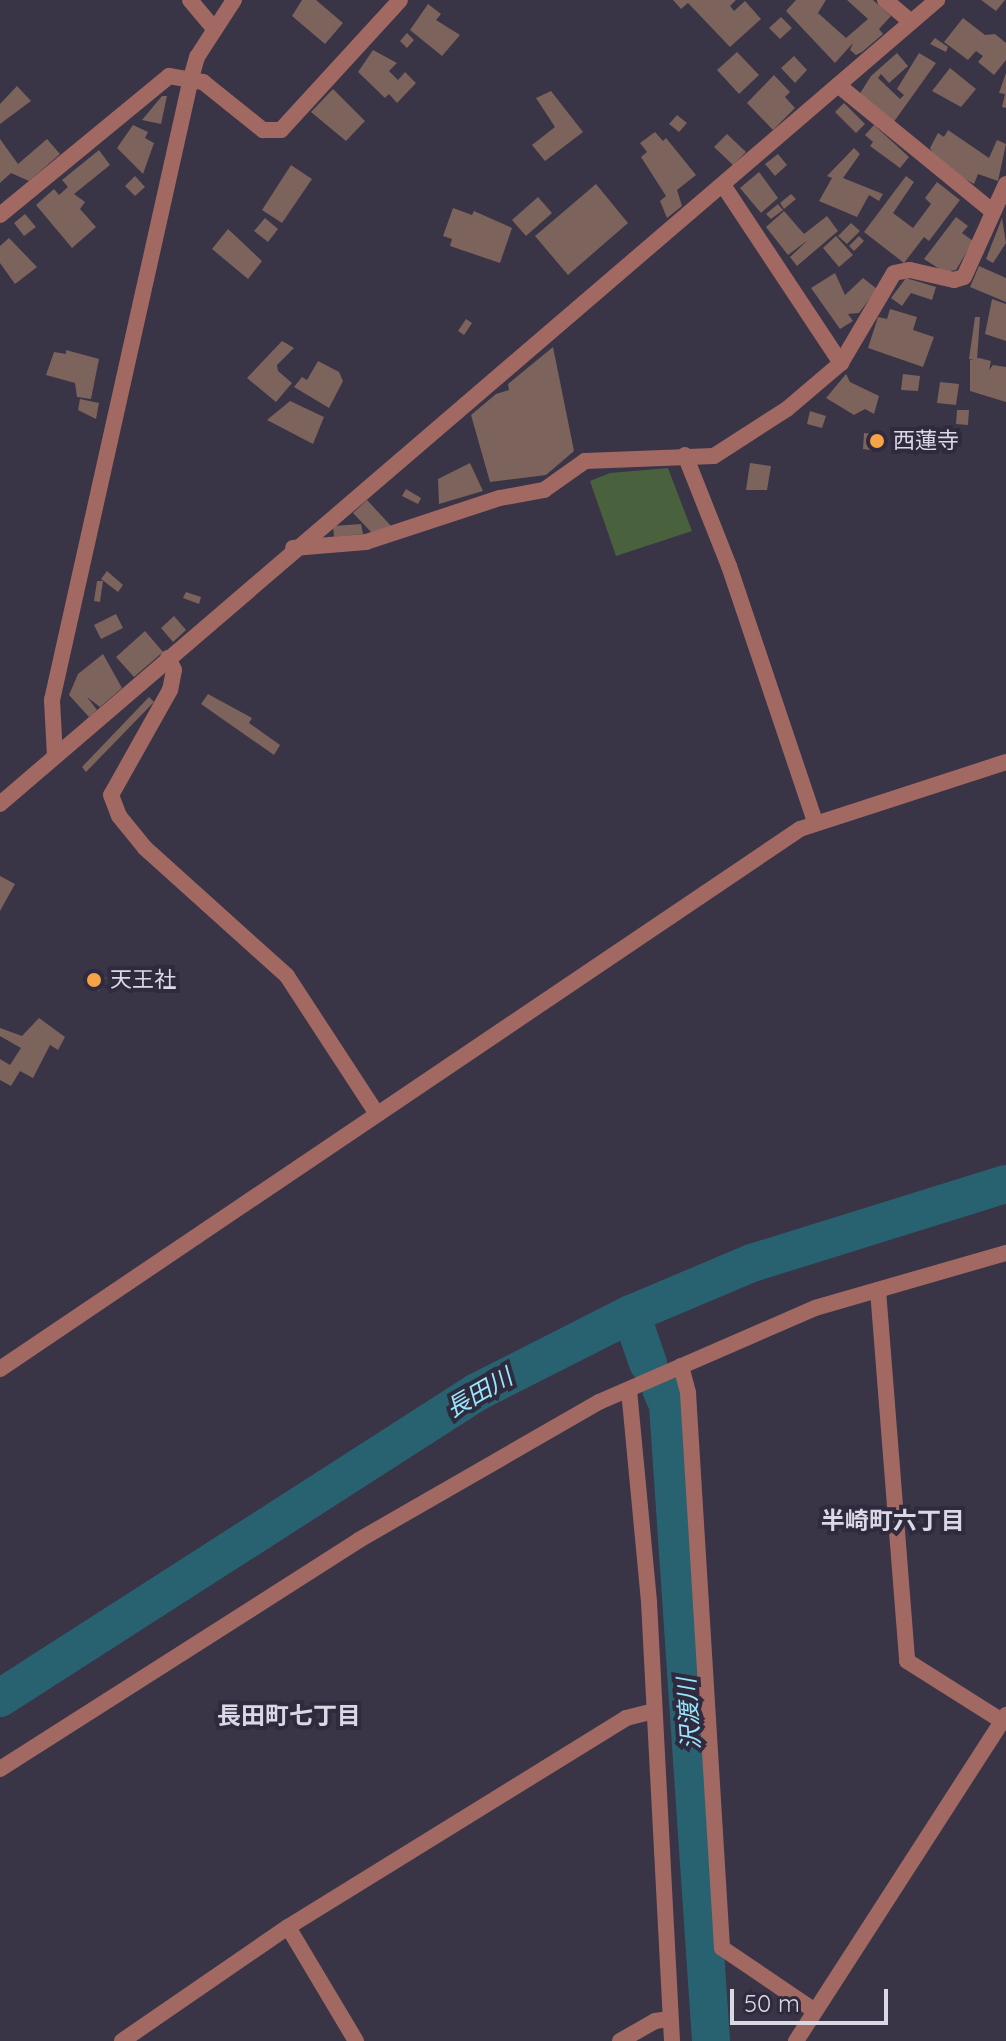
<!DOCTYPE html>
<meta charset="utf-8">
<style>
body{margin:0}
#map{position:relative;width:1006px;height:2041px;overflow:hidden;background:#3a3447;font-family:Quicksand,"Noto Sans JP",sans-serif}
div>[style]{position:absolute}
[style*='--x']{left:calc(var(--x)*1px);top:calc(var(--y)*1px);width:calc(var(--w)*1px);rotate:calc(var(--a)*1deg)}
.green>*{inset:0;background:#49623d}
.river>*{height:38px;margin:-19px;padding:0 19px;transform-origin:19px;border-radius:19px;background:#286271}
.building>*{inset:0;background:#7c635c}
.minor>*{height:16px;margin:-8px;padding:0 8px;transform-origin:8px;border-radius:8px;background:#a26963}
.tertiary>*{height:16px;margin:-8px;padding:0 8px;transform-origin:8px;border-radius:8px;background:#a26963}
.dots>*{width:22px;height:22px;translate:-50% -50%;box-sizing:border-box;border:4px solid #2f2a3d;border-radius:50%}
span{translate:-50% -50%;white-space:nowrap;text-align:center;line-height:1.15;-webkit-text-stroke:8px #2f2a3d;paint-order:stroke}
.poi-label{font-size:22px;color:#dbd8e5}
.left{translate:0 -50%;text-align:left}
.water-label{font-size:24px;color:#99e7fe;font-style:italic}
.neighbourhood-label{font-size:24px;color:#dbd8e5;font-weight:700}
.scale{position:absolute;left:730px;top:1989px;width:158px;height:36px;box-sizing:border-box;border:4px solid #dbd8e5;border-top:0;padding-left:10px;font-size:24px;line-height:28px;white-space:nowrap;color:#dbd8e5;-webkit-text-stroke:6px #2f2a3d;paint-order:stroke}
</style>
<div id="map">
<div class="green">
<div style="clip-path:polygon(668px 468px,692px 531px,616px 556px,590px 481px,610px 473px)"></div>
</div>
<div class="river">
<div style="--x:631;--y:1314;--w:52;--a:70.9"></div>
<div style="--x:661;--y:1389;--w:17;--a:66"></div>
<div style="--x:668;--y:1405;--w:637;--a:86.13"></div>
<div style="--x:0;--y:1698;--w:567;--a:-32.68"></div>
<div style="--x:477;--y:1392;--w:173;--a:-26.9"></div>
<div style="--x:631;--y:1314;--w:131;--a:-22.9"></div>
<div style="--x:752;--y:1263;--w:266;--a:-17.3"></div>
</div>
<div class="building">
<div style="clip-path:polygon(302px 0,316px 0,343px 23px,325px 44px,292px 16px)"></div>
<div style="clip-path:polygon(673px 0,736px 0,730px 6px,734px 11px,745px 1px,761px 19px,730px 47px,688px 3px,681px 9px)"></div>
<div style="clip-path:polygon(796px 0,826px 0,818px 13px,846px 38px,868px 19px,847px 0,873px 0,891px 16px,879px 29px,883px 34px,862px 52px,856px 55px,850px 50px,853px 43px,835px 63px,786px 11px)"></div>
<div style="clip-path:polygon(981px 0,1005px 0,996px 11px)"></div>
<div style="clip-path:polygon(428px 4px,441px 14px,436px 20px,460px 35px,442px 56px,410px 30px)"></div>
<div style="clip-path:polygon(781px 17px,792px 28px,780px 39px,769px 28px)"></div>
<div style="clip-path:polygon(963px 18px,985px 35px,995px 34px,1006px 43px,1006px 60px,994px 75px,978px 62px,983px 56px,976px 51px,968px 60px,944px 42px)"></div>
<div style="clip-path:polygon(407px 33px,414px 40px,407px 48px,400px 41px)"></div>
<div style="clip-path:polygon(935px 38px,948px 47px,946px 52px,930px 44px)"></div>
<div style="clip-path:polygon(373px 50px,397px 63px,389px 71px,398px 80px,405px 72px,416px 83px,397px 103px,389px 94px,385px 98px,358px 72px)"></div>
<div style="clip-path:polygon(737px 52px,759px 75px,739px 94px,717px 70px)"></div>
<div style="clip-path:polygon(897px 53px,908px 66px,889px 83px,881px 74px,878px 78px,900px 99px,904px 95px,897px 89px,919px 53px,936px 63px,893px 123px,859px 95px,871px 76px)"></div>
<div style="clip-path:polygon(794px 56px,807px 70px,795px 83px,781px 68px)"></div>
<div style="clip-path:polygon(950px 68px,976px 89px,961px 107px,932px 91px)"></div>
<div style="clip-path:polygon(1006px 73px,1006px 108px,1002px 107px,1005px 94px,999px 93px)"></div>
<div style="clip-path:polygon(774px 75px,790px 92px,785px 97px,795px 108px,773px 130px,747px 103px)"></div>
<div style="clip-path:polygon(17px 86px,31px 101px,0 124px,0 104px)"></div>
<div style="clip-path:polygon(333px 89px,365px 121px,346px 141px,311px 112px)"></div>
<div style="clip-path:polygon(551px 91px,583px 132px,545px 161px,532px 145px,555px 127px,536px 98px)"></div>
<div style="clip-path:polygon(162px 96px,167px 96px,161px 124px,142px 120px)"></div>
<div style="clip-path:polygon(844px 103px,865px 124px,856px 133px,835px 112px)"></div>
<div style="clip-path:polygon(677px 115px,687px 123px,679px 132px,669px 124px)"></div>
<div style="clip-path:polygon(133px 125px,148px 132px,145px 138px,154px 143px,143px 174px,117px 148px)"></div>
<div style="clip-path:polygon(874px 125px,909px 157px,900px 168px,870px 146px,873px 142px,865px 135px)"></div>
<div style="clip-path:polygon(948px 130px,989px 158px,997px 140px,1006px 144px,998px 181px,978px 174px,974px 184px,938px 164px,930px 148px,938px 133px,944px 137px)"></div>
<div style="clip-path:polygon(655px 132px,663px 141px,666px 138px,696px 175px,677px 190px,682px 206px,667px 218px,660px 201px,666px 196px,641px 157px,647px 152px,640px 143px)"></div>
<div style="clip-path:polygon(727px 134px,746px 152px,733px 165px,714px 147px)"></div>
<div style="clip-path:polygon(0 139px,18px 164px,47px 139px,60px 154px,29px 181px,11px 173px,0 183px)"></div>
<div style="clip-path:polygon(854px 148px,860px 154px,843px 178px,883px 194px,879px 201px,869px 195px,857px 217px,819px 201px,832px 178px,827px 176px)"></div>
<div style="clip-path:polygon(99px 150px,110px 165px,74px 194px,85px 202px,80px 209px,96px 227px,72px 248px,36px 205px,54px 189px,59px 195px,68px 187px,62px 180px)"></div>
<div style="clip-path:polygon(778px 154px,787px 165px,775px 176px,765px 164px)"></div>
<div style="clip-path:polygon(291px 165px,312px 179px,282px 223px,262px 210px)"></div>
<div style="clip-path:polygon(759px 172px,778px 198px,761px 213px,740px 188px)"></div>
<div style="clip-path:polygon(135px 176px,145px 187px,135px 196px,125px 186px)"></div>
<div style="clip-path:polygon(906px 176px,914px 182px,893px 213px,913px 228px,931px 204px,925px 198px,937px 182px,960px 200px,929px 241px,924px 237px,904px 263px,864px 232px)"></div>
<div style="clip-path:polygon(596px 184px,628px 223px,568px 275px,535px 236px)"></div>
<div style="clip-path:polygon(791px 194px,796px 199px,784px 209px,780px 203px)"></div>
<div style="clip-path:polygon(538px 197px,552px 213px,526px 236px,512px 220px)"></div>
<div style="clip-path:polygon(778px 204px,783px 210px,771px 219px,766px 214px)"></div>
<div style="clip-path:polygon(453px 208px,472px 215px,474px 211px,512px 228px,500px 263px,450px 246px,452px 239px,443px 236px)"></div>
<div style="clip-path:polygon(784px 211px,804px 234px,827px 216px,838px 231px,797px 266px,790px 257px,808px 240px,788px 255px,766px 227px)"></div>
<div style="clip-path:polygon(25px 214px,36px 227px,24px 236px,14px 223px)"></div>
<div style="clip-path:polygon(956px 217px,968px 226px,962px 233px,973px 241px,956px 270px,944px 272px,924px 259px)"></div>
<div style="clip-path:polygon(265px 218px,278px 229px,268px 242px,254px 231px)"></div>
<div style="clip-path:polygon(1002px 218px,1006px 243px,993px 263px,986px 259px)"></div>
<div style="clip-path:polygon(851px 223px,860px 231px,847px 244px,838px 236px)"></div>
<div style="clip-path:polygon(228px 229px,262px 261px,248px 279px,212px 249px)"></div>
<div style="clip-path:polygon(836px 236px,853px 255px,839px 267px,823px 248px)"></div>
<div style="clip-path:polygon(859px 236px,864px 241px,854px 251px,849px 246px)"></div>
<div style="clip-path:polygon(9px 238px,37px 267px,15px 284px,0 263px,0 246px)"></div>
<div style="clip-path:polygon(979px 266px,1006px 278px,1006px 302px,970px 287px)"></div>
<div style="clip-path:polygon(835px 273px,845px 295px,863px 278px,877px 289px,859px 313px,848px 314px,853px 321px,840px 329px,811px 288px)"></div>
<div style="clip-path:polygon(906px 278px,936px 287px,932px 300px,911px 293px,902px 306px,891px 298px)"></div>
<div style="clip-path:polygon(992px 299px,1006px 304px,1006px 341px,985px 334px)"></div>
<div style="clip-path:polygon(890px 309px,917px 317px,913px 330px,934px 337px,923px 367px,868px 348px,878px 317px,887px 319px)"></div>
<div style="clip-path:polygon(975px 317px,980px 317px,977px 360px,969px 359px)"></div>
<div style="clip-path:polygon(466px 319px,472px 323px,464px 335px,458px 331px)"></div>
<div style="clip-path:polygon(282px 341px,294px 348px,277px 365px,278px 371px,292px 383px,276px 402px,247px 378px)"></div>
<div style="clip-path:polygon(553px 347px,574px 451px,546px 475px,490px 482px,471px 415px,496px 394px,509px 390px,508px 384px)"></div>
<div style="clip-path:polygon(66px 350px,99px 359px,91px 399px,77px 397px,75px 383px,46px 375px,54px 352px,66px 354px)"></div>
<div style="clip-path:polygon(979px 358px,991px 361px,989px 370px,993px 365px,1006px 367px,1006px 402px,970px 391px,970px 360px)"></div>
<div style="clip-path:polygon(318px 361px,339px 372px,343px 381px,329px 408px,294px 387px,302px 377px,307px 380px)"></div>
<div style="clip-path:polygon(846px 374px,850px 382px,879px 396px,874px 414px,865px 409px,854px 415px,826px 398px)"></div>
<div style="clip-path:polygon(903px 374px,920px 376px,918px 391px,901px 390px)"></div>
<div style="clip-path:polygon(940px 382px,959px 384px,956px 405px,937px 403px)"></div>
<div style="clip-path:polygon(80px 399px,99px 403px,96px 419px,78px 410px)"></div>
<div style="clip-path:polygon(290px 401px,324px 417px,313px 444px,267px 420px)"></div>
<div style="clip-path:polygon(957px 410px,969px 410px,968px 425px,956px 424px)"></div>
<div style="clip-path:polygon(810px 411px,826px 416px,822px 428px,807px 424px)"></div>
<div style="clip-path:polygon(864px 433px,879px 435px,877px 451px,863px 449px)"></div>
<div style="clip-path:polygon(470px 463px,483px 491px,439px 504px,438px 479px)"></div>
<div style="clip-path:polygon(750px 463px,771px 466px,767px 490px,746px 490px)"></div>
<div style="clip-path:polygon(406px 489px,421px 498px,418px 504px,402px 496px)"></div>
<div style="clip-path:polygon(367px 500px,392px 527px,373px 534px,353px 513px)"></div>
<div style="clip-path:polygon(361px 524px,363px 534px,334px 537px,333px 526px)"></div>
<div style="clip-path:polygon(107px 571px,123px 585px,118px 592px,101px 579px)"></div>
<div style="clip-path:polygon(97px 581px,103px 581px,100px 602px,94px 601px)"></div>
<div style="clip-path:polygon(186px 592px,201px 597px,199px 604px,183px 598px)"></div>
<div style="clip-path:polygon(116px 614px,123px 628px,101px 639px,94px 625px)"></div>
<div style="clip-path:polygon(174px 616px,186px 630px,173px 642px,161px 628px)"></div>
<div style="clip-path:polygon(145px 631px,163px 652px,134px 677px,116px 657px)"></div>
<div style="clip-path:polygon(103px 654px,122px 688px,100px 707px,87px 697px,97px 710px,89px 717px,69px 695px,78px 674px)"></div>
<div style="clip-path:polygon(208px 694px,252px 718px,249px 723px,280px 745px,274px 755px,201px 704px)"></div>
<div style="clip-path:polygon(149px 697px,154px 702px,86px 772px,82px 767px)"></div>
<div style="clip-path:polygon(0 876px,15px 884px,0 911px)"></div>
<div style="clip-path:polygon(90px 970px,106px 978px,99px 991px,83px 983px)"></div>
<div style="clip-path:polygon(39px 1018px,65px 1037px,58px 1050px,50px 1045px,33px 1078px,20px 1071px,11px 1086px,0 1080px,0 1059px,10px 1065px,21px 1048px,0 1036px,0 1028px,22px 1036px)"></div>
</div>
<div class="minor">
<div style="--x:190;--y:0;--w:38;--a:50"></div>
<div style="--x:885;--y:0;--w:34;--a:40"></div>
<div style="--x:838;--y:85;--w:200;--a:39.3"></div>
<div style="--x:723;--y:185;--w:214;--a:56.5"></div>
<div style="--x:0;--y:215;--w:219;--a:-39.4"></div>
<div style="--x:169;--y:76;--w:35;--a:10"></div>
<div style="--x:203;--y:82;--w:77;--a:38.7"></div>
<div style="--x:263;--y:130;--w:18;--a:0"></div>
<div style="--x:281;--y:130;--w:176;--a:-47.5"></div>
<div style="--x:685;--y:455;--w:119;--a:68.4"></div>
<div style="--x:729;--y:566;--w:270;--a:71.4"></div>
<div style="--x:293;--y:548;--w:73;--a:-4.7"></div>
<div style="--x:366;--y:542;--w:141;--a:-18.2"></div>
<div style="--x:500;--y:498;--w:45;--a:-10.3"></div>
<div style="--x:544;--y:490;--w:50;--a:-35.3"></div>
<div style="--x:585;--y:461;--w:129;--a:-2.2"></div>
<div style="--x:714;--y:456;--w:87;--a:-32.8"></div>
<div style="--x:787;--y:409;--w:71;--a:-40.4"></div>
<div style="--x:841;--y:363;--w:104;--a:-59.5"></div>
<div style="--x:894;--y:273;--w:16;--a:-11"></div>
<div style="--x:910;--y:270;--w:45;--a:12.8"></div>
<div style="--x:954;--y:280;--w:10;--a:-17"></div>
<div style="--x:964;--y:277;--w:102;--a:-65.7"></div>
<div style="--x:168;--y:658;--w:13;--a:63"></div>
<div style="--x:174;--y:670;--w:20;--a:101"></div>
<div style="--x:170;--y:690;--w:120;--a:119.3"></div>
<div style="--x:111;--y:795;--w:22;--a:69"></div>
<div style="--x:119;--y:816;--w:41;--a:50.9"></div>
<div style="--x:145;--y:848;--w:191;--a:42"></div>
<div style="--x:287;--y:976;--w:165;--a:56.9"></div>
<div style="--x:55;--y:756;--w:56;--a:-93.1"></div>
<div style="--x:52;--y:700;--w:637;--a:-77.4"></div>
<div style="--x:191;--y:78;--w:22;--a:-74"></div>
<div style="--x:197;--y:57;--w:68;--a:-57"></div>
<div style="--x:878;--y:1290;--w:372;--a:85.5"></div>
<div style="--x:907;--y:1661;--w:112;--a:32.3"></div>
<div style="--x:681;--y:1366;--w:28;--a:75"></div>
<div style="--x:688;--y:1393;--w:556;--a:86.49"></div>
<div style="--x:722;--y:1948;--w:112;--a:34.1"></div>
<div style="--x:0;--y:1369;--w:965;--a:-34.02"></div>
<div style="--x:800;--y:829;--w:217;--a:-18"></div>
<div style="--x:629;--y:1390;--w:213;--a:84.6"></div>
<div style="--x:649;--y:1602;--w:440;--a:87"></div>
<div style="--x:0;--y:1769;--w:426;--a:-32.5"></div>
<div style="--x:359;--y:1540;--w:277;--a:-29.9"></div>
<div style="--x:599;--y:1402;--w:236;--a:-23.5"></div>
<div style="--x:815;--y:1308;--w:199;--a:-16.1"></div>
<div style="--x:288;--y:1927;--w:133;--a:59.2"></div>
<div style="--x:122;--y:2041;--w:201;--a:-34.5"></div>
<div style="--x:288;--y:1927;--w:397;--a:-31.7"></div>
<div style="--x:626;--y:1718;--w:29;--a:-14"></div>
<div style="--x:620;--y:2041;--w:40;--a:-29.7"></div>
<div style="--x:655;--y:2021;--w:15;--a:-8"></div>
</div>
<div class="tertiary">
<div style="--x:0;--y:804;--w:1235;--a:-40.63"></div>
<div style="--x:796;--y:2041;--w:388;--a:-57.2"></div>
</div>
<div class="dots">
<div style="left:877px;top:441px;background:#f5a346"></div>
<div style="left:94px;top:980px;background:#f5a346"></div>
</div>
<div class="poi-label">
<span class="left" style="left:893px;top:441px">西蓮寺</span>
<span class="left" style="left:110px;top:980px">天王社</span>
</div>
<div class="water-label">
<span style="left:479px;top:1393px;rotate:-30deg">長田川</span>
<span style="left:689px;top:1714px;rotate:-94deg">沢渡川</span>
</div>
<div class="neighbourhood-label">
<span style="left:893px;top:1521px">半崎町六丁目</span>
<span style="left:289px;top:1716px">長田町七丁目</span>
</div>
<div class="scale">50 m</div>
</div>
